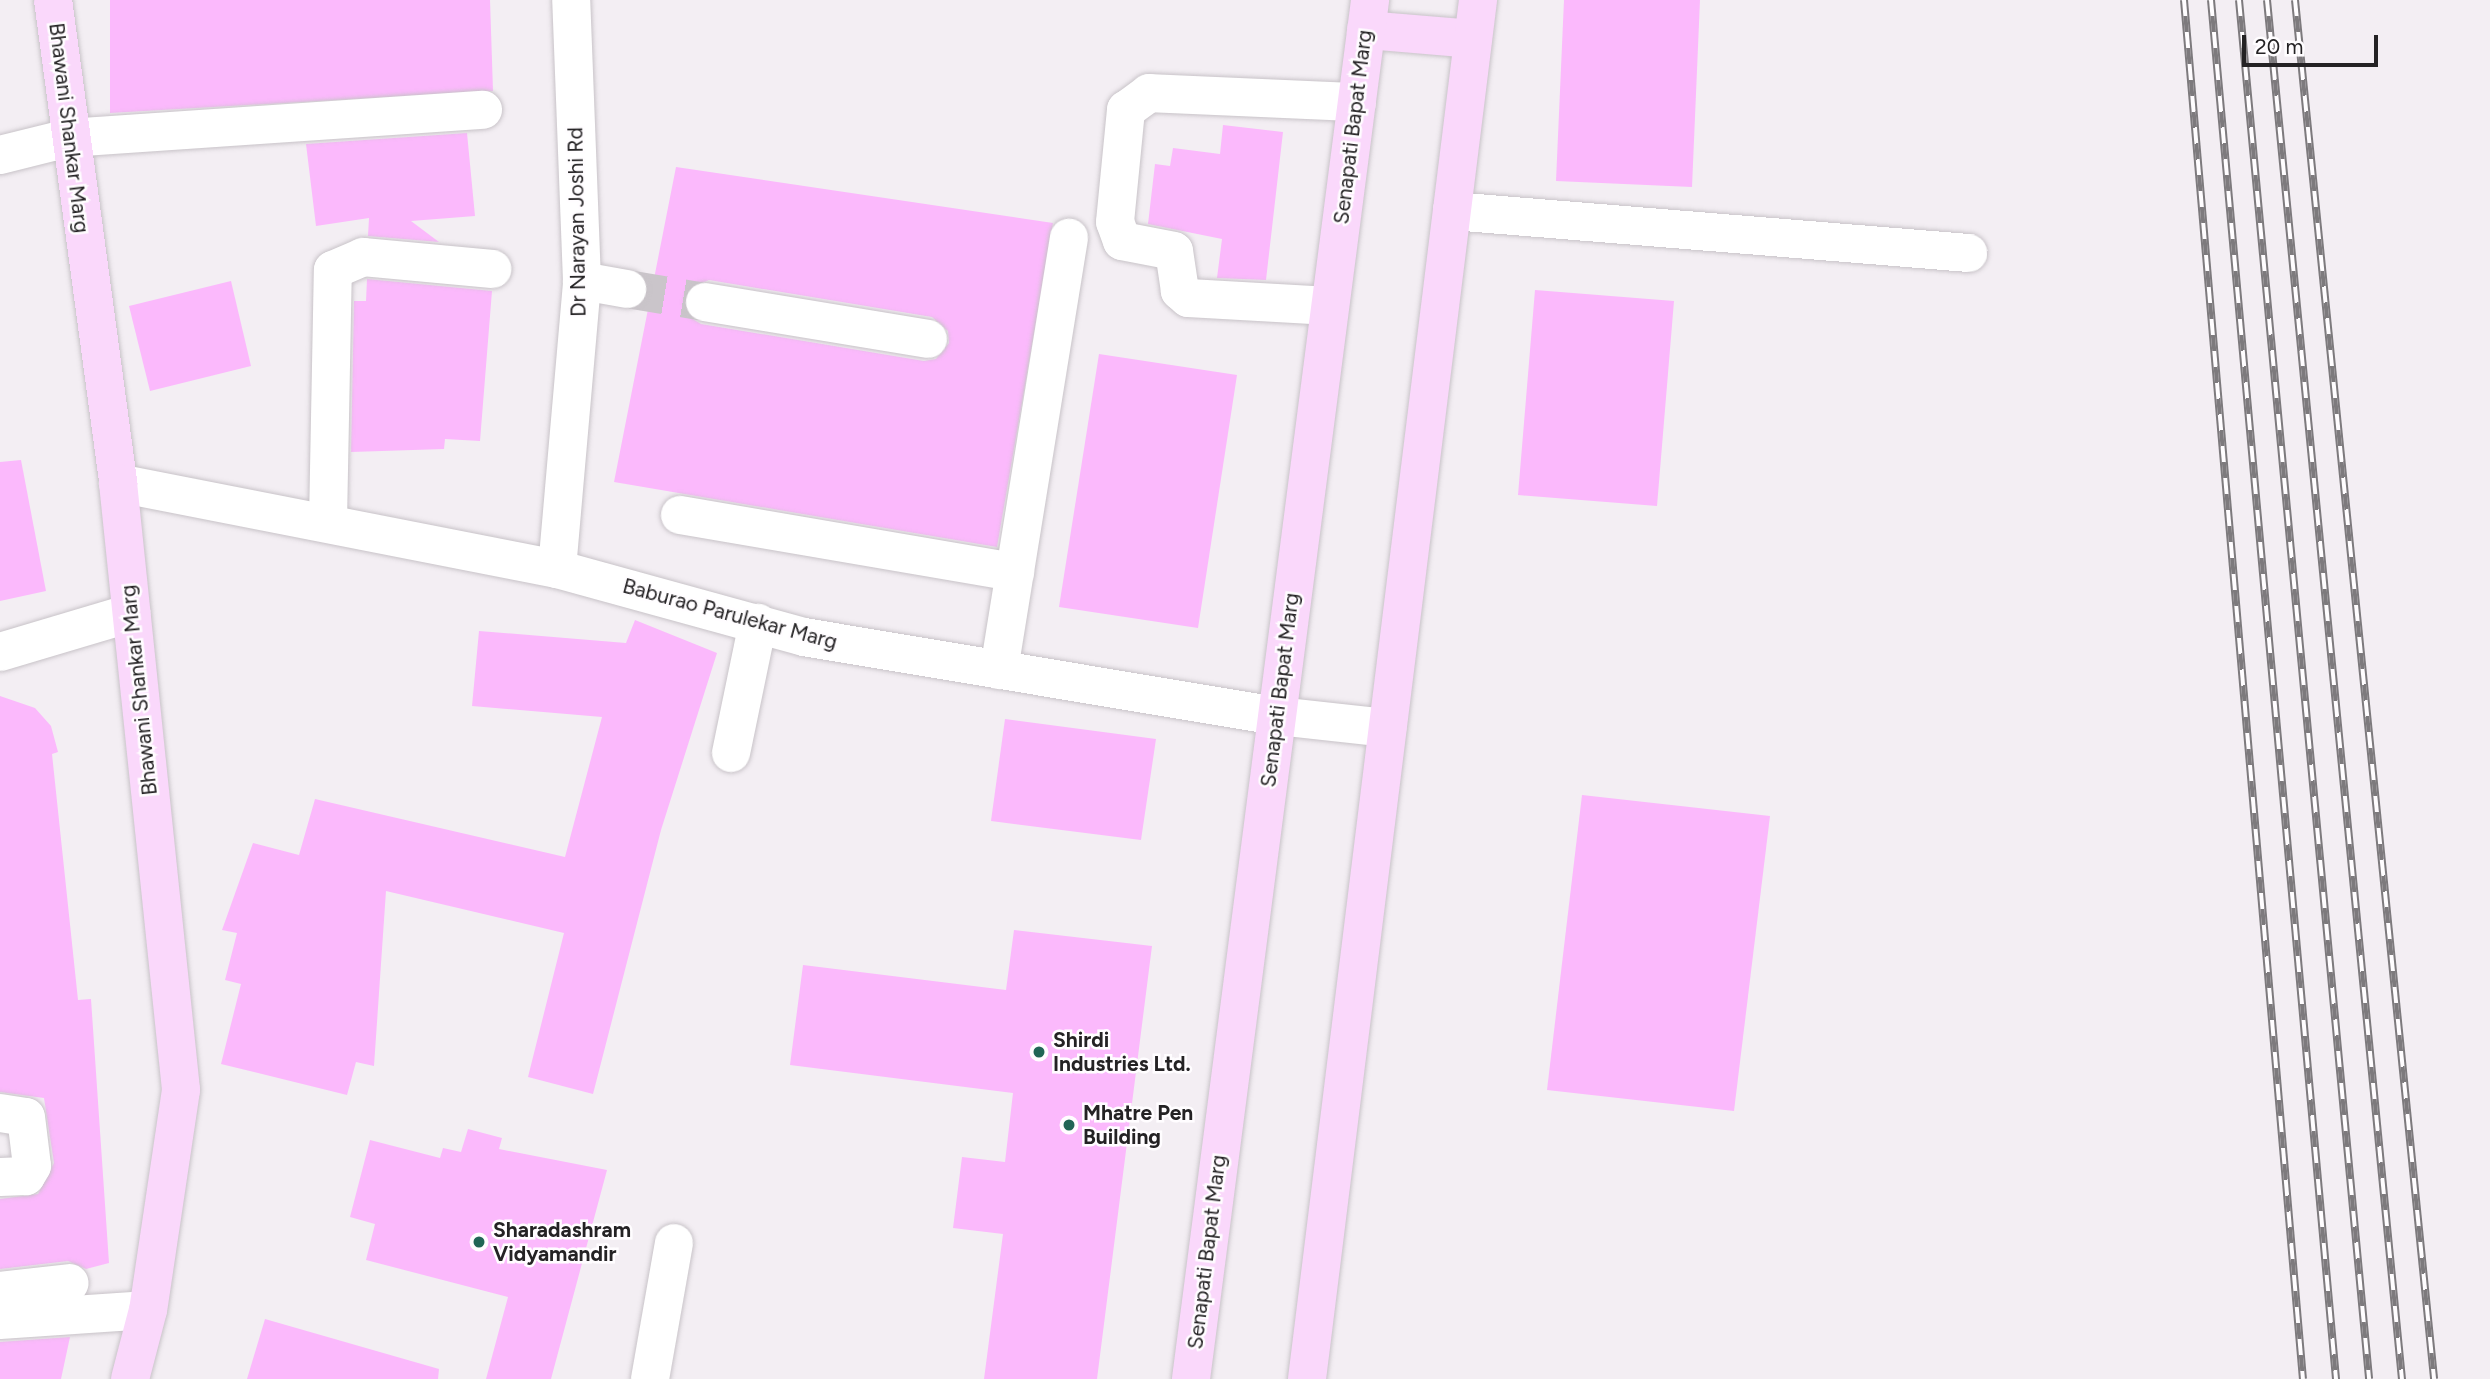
<!DOCTYPE html>
<style>
body{margin:0}
#map{position:relative;width:2490px;height:1379px;overflow:hidden;background:#f3eef3;font-family:Figtree,sans-serif}
div>[style]{position:absolute}
[style*='--x']{left:calc(var(--x)*1px);top:calc(var(--y)*1px);width:calc(var(--w)*1px);rotate:calc(var(--a)*1deg)}
.building>*{inset:0;background:#fbb9fc}
.minor-tunnel>*{height:38px;margin-top:-19px;transform-origin:0;background:repeating-linear-gradient(90deg,#cac5ca 0 38px,transparent 0 57px)}
.roads{filter:drop-shadow(0 0 2px #c8c3c8) drop-shadow(0 0 2px #c8c3c8)}
.minor>*{height:38px;margin:-19px;padding:0 19px;transform-origin:19px;border-radius:19px;background:#fff}
.major>*{height:38px;margin:-19px;padding:0 19px;transform-origin:19px;border-radius:19px;background:#fad8fb}
.rail>*{height:8px;margin-top:-4px;transform-origin:0;background:repeating-linear-gradient(90deg,#fffdff 0 16px,#7d7a7d 0 32px);box-sizing:border-box;border-block:2px solid #7d7a7d}
.dots>*{width:19px;height:19px;translate:-50% -50%;box-sizing:border-box;border:4px solid #fffdff;border-radius:50%}
span{translate:-50% -50%;white-space:nowrap;text-align:center;line-height:1.15;-webkit-text-stroke:5px #fffdff;paint-order:stroke}
.street-label{font-size:21px;color:#242224}
.poi-label{font-size:21px;color:#242224;font-weight:700}
.left{translate:0 -50%;text-align:left}
.scale{position:absolute;left:2242px;top:35px;width:136px;height:32px;box-sizing:border-box;border:4px solid #242224;border-top:0;padding-left:9px;font-size:21px;line-height:24px;white-space:nowrap;color:#242224;-webkit-text-stroke:5px #fffdff;paint-order:stroke}
</style>
<div id="map">
<div class="building">
<div style="clip-path:polygon(110px 0,490px 0,493px 91px,110px 113px)"></div>
<div style="clip-path:polygon(1564px 0,1700px 0,1692px 187px,1556px 181px)"></div>
<div style="clip-path:polygon(1223px 125px,1283px 132px,1266px 280px,1217px 278px,1222px 239px,1148px 224px,1155px 164px,1170px 166px,1173px 148px,1220px 154px)"></div>
<div style="clip-path:polygon(467px 133px,475px 216px,411px 221px,439px 242px,368px 236px,369px 218px,316px 226px,306px 144px)"></div>
<div style="clip-path:polygon(evenodd,676px 167px,1053px 223px,997px 547px,614px 482px,676px 167px,709px 280px,932px 317px,948px 331px,949px 343px,936px 359px,924px 361px,701px 324px,691px 318px,683px 299px,689px 288px,709px 280px)"></div>
<div style="clip-path:polygon(367px 279px,492px 291px,480px 441px,445px 439px,444px 449px,351px 452px,354px 301px,366px 301px)"></div>
<div style="clip-path:polygon(231px 281px,251px 366px,150px 391px,129px 306px)"></div>
<div style="clip-path:polygon(1535px 290px,1674px 301px,1657px 506px,1518px 495px)"></div>
<div style="clip-path:polygon(1099px 354px,1237px 375px,1198px 628px,1059px 607px)"></div>
<div style="clip-path:polygon(21px 460px,46px 591px,0 601px,0 462px)"></div>
<div style="clip-path:polygon(635px 620px,717px 653px,661px 830px,593px 1094px,528px 1077px,564px 933px,386px 891px,374px 1066px,356px 1062px,347px 1095px,221px 1064px,241px 984px,225px 980px,237px 933px,222px 930px,253px 843px,299px 855px,315px 799px,565px 857px,602px 717px,472px 706px,479px 631px,626px 643px)"></div>
<div style="clip-path:polygon(0 696px,35px 708px,51px 726px,58px 752px,52px 754px,78px 1000px,91px 999px,109px 1263px,86px 1269px,68px 1261px,0 1269px,0 1199px,38px 1194px,54px 1163px,44px 1098px,0 1092px)"></div>
<div style="clip-path:polygon(1005px 719px,1156px 739px,1141px 840px,991px 821px)"></div>
<div style="clip-path:polygon(1582px 795px,1770px 816px,1734px 1111px,1547px 1090px)"></div>
<div style="clip-path:polygon(1014px 930px,1152px 946px,1097px 1379px,984px 1379px,1003px 1234px,953px 1228px,962px 1157px,1005px 1162px,1013px 1093px,790px 1065px,803px 965px,1006px 990px)"></div>
<div style="clip-path:polygon(468px 1129px,502px 1138px,499px 1149px,607px 1170px,551px 1379px,486px 1379px,508px 1297px,366px 1260px,375px 1224px,350px 1217px,370px 1140px,440px 1158px,443px 1148px,461px 1152px)"></div>
<div style="clip-path:polygon(265px 1319px,439px 1369px,438px 1379px,247px 1379px)"></div>
<div style="clip-path:polygon(70px 1337px,61px 1379px,0 1379px,0 1342px)"></div>
</div>
<div class="minor-tunnel">
<div style="--x:627;--y:289;--w:79;--a:9.5"></div>
</div>
<div class="roads">
<div class="minor">
<div style="--x:0;--y:155;--w:70;--a:-14"></div>
<div style="--x:68;--y:138;--w:416;--a:-3.9"></div>
<div style="--x:1452;--y:211;--w:518;--a:4.65"></div>
<div style="--x:582;--y:281;--w:46;--a:10.1"></div>
<div style="--x:705;--y:302;--w:226;--a:9.4"></div>
<div style="--x:1330;--y:306;--w:142;--a:-176.8"></div>
<div style="--x:1188;--y:298;--w:11;--a:-139"></div>
<div style="--x:1180;--y:291;--w:40;--a:-98.5"></div>
<div style="--x:1174;--y:251;--w:53;--a:-169.1"></div>
<div style="--x:1122;--y:241;--w:20;--a:-110"></div>
<div style="--x:1115;--y:222;--w:113;--a:-84.4"></div>
<div style="--x:1126;--y:110;--w:29;--a:-36"></div>
<div style="--x:1149;--y:93;--w:208;--a:2.5"></div>
<div style="--x:118;--y:483;--w:447;--a:11.1"></div>
<div style="--x:557;--y:569;--w:256;--a:15.4"></div>
<div style="--x:804;--y:637;--w:480;--a:9.5"></div>
<div style="--x:1277;--y:716;--w:111;--a:6.2"></div>
<div style="--x:680;--y:515;--w:340;--a:9.7"></div>
<div style="--x:328;--y:522;--w:252;--a:-88.9"></div>
<div style="--x:333;--y:270;--w:33;--a:-23"></div>
<div style="--x:363;--y:257;--w:130;--a:5.3"></div>
<div style="--x:557;--y:569;--w:289;--a:-85"></div>
<div style="--x:582;--y:281;--w:281;--a:-92.2"></div>
<div style="--x:0;--y:652;--w:137;--a:-16.6"></div>
<div style="--x:999;--y:670;--w:438;--a:-80.8"></div>
<div style="--x:731;--y:753;--w:133;--a:-78.3"></div>
<div style="--x:0;--y:1113;--w:26;--a:9"></div>
<div style="--x:26;--y:1117;--w:49;--a:83"></div>
<div style="--x:32;--y:1166;--w:12;--a:121"></div>
<div style="--x:26;--y:1176;--w:26;--a:178"></div>
<div style="--x:0;--y:1291;--w:70;--a:-6.5"></div>
<div style="--x:0;--y:1320;--w:148;--a:-3.9"></div>
<div style="--x:650;--y:1379;--w:138;--a:-80"></div>
</div>
<div class="major">
<div style="--x:53;--y:0;--w:487;--a:82.3"></div>
<div style="--x:118;--y:483;--w:610;--a:84.07"></div>
<div style="--x:181;--y:1090;--w:222;--a:98.5"></div>
<div style="--x:148;--y:1310;--w:71;--a:104.6"></div>
<div style="--x:1366;--y:30;--w:107;--a:4.8"></div>
<div style="--x:1191;--y:1379;--w:1391;--a:-82.6"></div>
<div style="--x:1307;--y:1379;--w:1390;--a:-82.93"></div>
</div>
</div>
<div class="rail">
<div style="--x:2184;--y:0;--w:1384;--a:85.07"></div>
<div style="--x:2211;--y:0;--w:1385;--a:84.82"></div>
<div style="--x:2239;--y:0;--w:1385;--a:84.61"></div>
<div style="--x:2267;--y:0;--w:1386;--a:84.41"></div>
<div style="--x:2295;--y:0;--w:1386;--a:84.24"></div>
</div>
<div class="dots">
<div style="left:1039px;top:1052px;background:#216556"></div>
<div style="left:1069px;top:1125px;background:#216556"></div>
<div style="left:479px;top:1242px;background:#216556"></div>
</div>
<div class="street-label">
<span style="left:1353px;top:127px;rotate:-83deg">Senapati Bapat Marg</span>
<span style="left:69px;top:128px;rotate:83deg">Bhawani Shankar Marg</span>
<span style="left:577px;top:222px;rotate:-91deg">Dr Narayan Joshi Rd</span>
<span style="left:730px;top:614px;rotate:15deg">Baburao Parulekar Marg</span>
<span style="left:139px;top:690px;rotate:-96deg">Bhawani Shankar Marg</span>
<span style="left:1280px;top:690px;rotate:-83deg">Senapati Bapat Marg</span>
<span style="left:1207px;top:1252px;rotate:-83deg">Senapati Bapat Marg</span>
</div>
<div class="poi-label">
<span class="left" style="left:1053px;top:1052px">Shirdi<br>Industries Ltd.</span>
<span class="left" style="left:1083px;top:1125px">Mhatre Pen<br>Building</span>
<span class="left" style="left:493px;top:1242px">Sharadashram<br>Vidyamandir</span>
</div>
<div class="scale">20 m</div>
</div>
